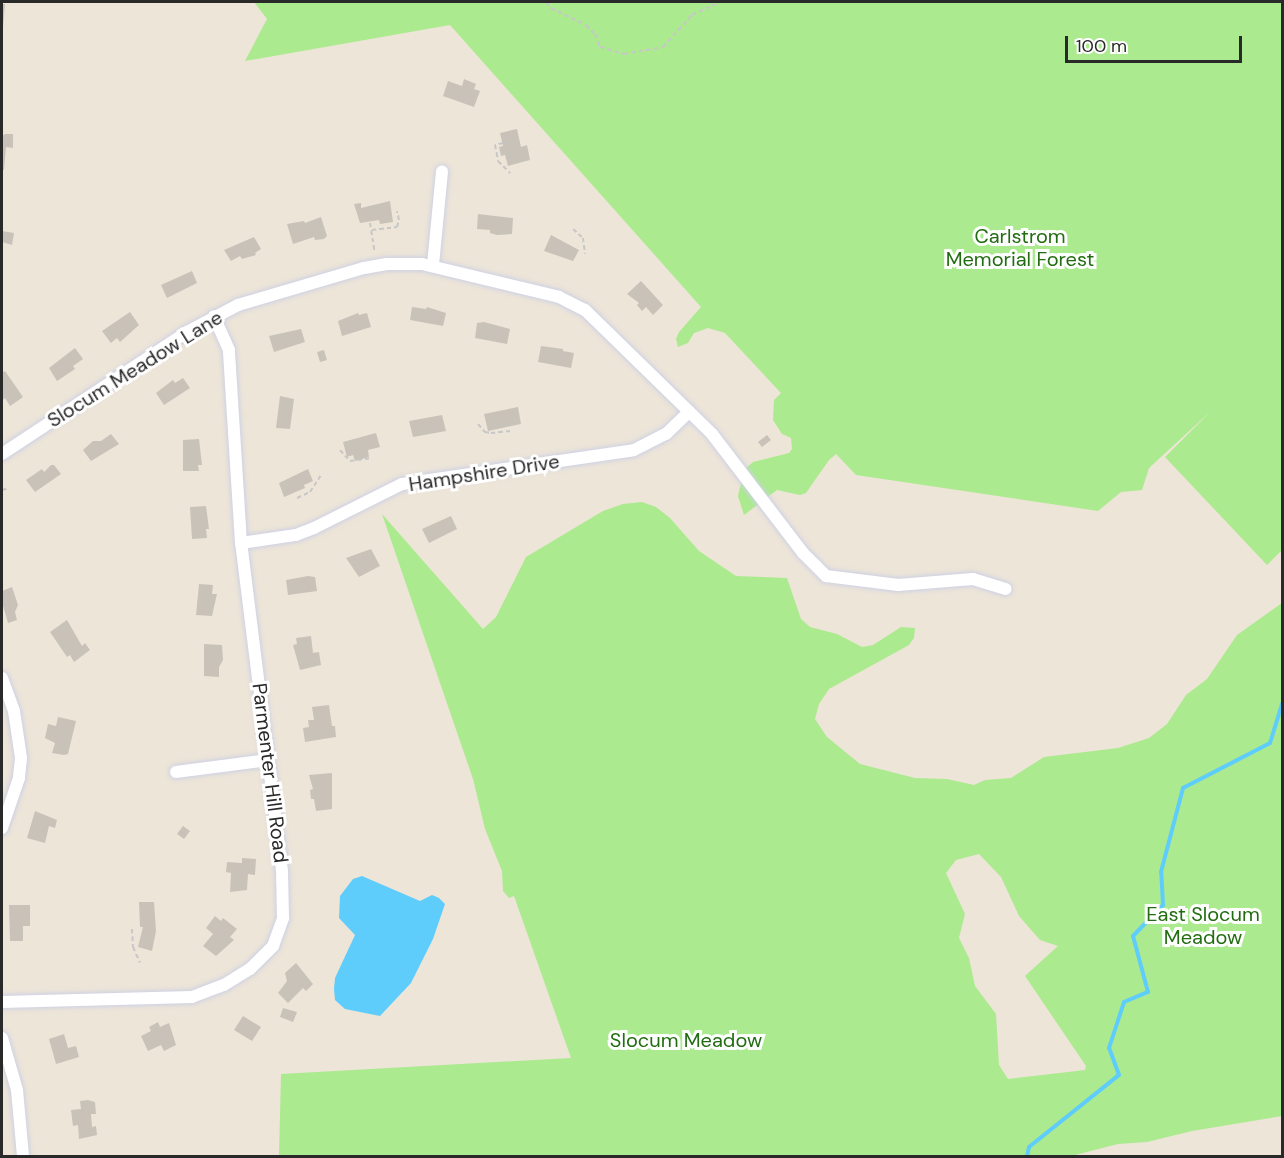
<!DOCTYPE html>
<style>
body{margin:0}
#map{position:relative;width:1284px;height:1158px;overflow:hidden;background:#ede5d8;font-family:"DM Sans",sans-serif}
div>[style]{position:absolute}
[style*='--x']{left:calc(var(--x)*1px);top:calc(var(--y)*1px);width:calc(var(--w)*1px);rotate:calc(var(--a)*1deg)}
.green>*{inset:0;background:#abea8e}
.water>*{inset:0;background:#5fcdfc}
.stream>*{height:4px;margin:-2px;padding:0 2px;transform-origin:2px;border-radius:2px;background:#5fcdfc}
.building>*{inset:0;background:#c8c2b8}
.path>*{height:2px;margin-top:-1px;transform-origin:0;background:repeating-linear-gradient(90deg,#c7c7c7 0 4.5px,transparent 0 7.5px)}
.roads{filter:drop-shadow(0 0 2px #ced1e4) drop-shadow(0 0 2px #ced1e4)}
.minor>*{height:12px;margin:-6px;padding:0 6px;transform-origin:6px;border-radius:6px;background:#fff}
span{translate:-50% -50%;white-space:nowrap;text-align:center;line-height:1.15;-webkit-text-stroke:6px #fff;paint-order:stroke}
.park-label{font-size:20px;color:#226d11}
.street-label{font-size:20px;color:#292929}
.frame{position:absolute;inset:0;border:3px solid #292929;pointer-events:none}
.scale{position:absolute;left:1065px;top:36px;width:177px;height:27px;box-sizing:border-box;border:3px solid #292929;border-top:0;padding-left:8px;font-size:18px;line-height:21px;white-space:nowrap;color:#292929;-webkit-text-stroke:4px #fff;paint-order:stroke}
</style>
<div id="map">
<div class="green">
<div style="clip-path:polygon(254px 2px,1282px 2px,1282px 550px,1267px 565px,1165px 457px,1211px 411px,1149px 468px,1142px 490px,1121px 492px,1098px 511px,856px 475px,836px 454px,829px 460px,806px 493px,800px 495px,777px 490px,744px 515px,738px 496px,744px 470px,753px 462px,789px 453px,792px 449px,791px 438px,782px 434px,773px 420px,774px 400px,781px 393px,725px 333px,708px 328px,694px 333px,688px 343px,678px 347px,676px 339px,679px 332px,701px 307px,450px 25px,245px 61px,267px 19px)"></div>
<div style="clip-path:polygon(evenodd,642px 502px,656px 507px,670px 518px,699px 551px,736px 576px,787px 578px,801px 619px,810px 627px,837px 634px,862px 647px,873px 645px,901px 627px,915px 628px,914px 638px,909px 645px,829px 689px,819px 704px,815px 719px,827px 737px,860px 764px,915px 778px,947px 779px,974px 785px,985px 780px,1011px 778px,1044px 757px,1118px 748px,1149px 738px,1167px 724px,1186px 695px,1207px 679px,1237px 635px,1282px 603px,1282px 1116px,1192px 1131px,1147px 1142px,1118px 1144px,1071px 1156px,279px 1156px,281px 1074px,571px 1058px,514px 896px,509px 898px,503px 891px,502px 871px,485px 829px,473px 779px,382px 514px,483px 629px,496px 617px,526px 557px,603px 511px,623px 504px,642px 502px,979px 854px,1001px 877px,1019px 916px,1040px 940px,1058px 946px,1025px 976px,1086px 1066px,1085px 1070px,1008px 1079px,999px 1065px,996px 1014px,975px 986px,969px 958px,959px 938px,965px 914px,946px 873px,956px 860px,979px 854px)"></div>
</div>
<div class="water">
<div style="clip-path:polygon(362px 876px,420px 901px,432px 895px,439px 898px,445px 904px,433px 939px,411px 983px,380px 1016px,345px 1009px,335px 1000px,334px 989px,335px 978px,355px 935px,339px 918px,340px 896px,353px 879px)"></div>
</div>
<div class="stream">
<div style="--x:1027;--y:1156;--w:9;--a:-77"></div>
<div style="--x:1029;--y:1147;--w:115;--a:-38.7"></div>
<div style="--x:1119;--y:1075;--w:29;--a:-110"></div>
<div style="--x:1109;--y:1048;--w:48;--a:-71.9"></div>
<div style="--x:1124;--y:1002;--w:26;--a:-23"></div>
<div style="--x:1148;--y:992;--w:58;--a:-105"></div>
<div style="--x:1133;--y:936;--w:43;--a:-45.9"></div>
<div style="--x:1163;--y:905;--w:33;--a:-93"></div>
<div style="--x:1161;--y:872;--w:87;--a:-75.3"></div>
<div style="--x:1183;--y:788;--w:98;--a:-27.3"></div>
<div style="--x:1270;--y:743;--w:41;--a:-72.9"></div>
</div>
<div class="building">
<div style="clip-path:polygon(2px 4px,5px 4px,3px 28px,2px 28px)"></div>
<div style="clip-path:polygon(464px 79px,476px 84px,474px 89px,480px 91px,474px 107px,443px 96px,448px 81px,462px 86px)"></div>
<div style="clip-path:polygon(517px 129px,521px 147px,527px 145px,530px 160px,508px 166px,505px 155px,501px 156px,499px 147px,503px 146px,500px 133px)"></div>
<div style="clip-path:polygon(5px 134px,13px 134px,13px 148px,6px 147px,4px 170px,2px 170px,2px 136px)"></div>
<div style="clip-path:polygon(390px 201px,393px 222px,380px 224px,379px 220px,360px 223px,354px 204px,361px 203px,361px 208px)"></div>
<div style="clip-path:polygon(478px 214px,513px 218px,512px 234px,497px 235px,490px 233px,490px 230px,477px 229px)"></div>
<div style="clip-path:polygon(321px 217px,327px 236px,324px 239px,315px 240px,314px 237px,293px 244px,287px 224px,304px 221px,305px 223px)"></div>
<div style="clip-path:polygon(2px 231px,14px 233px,12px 245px,2px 242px)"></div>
<div style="clip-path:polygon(551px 235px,579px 250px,573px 261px,544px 251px)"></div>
<div style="clip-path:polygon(254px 237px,261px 249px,255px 253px,256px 255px,242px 259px,240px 256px,231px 261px,224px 250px)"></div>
<div style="clip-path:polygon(192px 271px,197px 283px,167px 298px,161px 285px)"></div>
<div style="clip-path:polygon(641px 281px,663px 305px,653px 315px,646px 307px,642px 311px,637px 305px,639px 303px,627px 294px)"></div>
<div style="clip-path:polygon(412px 307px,426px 309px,427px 307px,446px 313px,443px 326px,410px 320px)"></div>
<div style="clip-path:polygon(130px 312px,139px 325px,120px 342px,117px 338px,111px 343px,102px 331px)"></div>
<div style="clip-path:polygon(358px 313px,359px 315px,367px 313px,371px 327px,342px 336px,338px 321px)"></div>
<div style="clip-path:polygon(484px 322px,510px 329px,507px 344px,475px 338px,477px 323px)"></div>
<div style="clip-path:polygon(301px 329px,305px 342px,274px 352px,269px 336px)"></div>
<div style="clip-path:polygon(541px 346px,563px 349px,563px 351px,574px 353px,571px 368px,538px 362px)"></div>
<div style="clip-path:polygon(75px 348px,83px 359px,73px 366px,75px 369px,57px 381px,49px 368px)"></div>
<div style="clip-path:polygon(324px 350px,327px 360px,320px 362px,317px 352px)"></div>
<div style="clip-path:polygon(5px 371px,23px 397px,10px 406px,5px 398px,2px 401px,2px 373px)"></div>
<div style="clip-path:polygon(183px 378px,190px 388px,164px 405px,156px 393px,173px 380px,175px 383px)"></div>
<div style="clip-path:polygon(280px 396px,294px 399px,290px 429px,276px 428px)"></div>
<div style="clip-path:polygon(518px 407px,521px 424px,488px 431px,484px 414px)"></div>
<div style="clip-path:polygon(442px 415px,446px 431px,413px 437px,409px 421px)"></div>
<div style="clip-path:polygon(376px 433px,380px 447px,368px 450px,369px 457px,355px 461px,353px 455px,347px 457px,343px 442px)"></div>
<div style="clip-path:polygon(111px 434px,119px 444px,91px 461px,83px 450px,93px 441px,101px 441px)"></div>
<div style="clip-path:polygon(767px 435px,771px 440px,762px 447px,758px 442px)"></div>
<div style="clip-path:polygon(199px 439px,202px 465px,198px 465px,199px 471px,183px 471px,183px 440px)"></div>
<div style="clip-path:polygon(51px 465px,54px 465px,61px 474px,35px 492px,26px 480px,42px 469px,44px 472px)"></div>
<div style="clip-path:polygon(308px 469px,313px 481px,304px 485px,305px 488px,284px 497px,279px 483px)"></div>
<div style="clip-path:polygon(206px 506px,209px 529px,206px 529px,207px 538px,192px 539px,190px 507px)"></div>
<div style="clip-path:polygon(451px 516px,457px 529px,429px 543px,422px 529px)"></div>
<div style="clip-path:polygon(371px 549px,380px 566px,359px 577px,346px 558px)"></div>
<div style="clip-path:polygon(308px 576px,315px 577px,317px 591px,288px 595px,286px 580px)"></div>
<div style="clip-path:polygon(199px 584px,213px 585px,212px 594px,217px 594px,212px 616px,196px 615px)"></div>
<div style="clip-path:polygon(12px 587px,18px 605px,15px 612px,17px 620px,8px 623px,2px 602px,2px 591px)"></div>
<div style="clip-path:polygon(67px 620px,82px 646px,85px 643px,90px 650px,74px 662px,70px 655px,67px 657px,50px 632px)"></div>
<div style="clip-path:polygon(311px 636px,313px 653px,319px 652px,321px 665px,300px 670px,293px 645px,297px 644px,296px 638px)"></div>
<div style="clip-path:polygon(204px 644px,222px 645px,223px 660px,219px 667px,219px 677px,204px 676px)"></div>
<div style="clip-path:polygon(329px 705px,332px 726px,335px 726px,336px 737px,305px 742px,303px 728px,309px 727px,308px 720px,314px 720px,312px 707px)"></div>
<div style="clip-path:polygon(58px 717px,76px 721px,68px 754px,64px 755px,52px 753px,55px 743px,45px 738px,48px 724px,56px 726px)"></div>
<div style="clip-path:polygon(332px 773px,332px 809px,316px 811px,314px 799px,311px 799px,310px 790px,313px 789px,309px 775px)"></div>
<div style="clip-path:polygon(35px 811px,57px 820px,55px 828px,49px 826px,45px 843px,27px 838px)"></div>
<div style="clip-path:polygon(183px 826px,190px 831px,184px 839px,177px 834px)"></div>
<div style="clip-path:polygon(242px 858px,256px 859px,255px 875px,248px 874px,247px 890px,230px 892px,231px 873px,226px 872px,227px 862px,242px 863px)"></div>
<div style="clip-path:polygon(139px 902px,154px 902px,156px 931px,152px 951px,138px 947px,143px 927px,140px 927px)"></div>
<div style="clip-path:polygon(9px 905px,30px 905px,30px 926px,23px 926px,23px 941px,10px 941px)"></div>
<div style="clip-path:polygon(215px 916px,221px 921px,223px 918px,237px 929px,230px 937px,234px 940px,216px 956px,203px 946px,213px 934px,206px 928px)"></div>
<div style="clip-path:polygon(296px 963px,313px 984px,306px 991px,303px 988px,288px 1003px,278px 993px,287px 981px,285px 973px)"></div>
<div style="clip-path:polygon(283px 1008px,297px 1012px,293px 1022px,280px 1017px)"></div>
<div style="clip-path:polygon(243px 1016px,261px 1027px,252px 1041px,234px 1030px)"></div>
<div style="clip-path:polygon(158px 1022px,160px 1027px,169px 1023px,176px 1045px,164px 1051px,161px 1045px,148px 1051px,141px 1036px,151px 1031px,149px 1027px)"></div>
<div style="clip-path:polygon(64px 1034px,68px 1048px,76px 1046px,79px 1057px,56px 1064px,49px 1039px)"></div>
<div style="clip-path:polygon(88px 1100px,95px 1102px,96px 1114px,91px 1114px,92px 1127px,96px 1126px,97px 1135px,79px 1139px,78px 1125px,73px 1126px,71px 1110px,81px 1109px,80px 1101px)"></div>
</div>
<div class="path">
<div style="--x:546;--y:2;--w:8;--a:50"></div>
<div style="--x:551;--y:8;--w:39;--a:26"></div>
<div style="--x:586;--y:25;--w:13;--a:45"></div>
<div style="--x:595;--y:34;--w:14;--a:69"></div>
<div style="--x:600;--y:47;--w:25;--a:16"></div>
<div style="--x:624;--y:54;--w:40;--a:-10"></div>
<div style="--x:663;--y:47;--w:43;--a:-47.8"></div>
<div style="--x:692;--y:15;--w:31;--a:-25"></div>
<div style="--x:503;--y:143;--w:8;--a:166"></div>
<div style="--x:495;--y:145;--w:16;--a:79"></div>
<div style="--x:498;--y:161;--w:17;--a:45"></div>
<div style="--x:370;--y:223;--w:30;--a:81"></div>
<div style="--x:573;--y:229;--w:13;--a:42"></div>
<div style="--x:583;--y:238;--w:16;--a:83"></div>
<div style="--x:372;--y:230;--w:25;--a:-7"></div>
<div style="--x:397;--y:227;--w:7;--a:-74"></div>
<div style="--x:399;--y:220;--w:9;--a:-103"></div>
<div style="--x:478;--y:424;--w:11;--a:49"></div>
<div style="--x:485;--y:432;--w:6;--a:9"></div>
<div style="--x:491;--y:433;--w:20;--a:-6"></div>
<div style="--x:340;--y:450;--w:15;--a:48"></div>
<div style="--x:350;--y:461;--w:22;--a:-8"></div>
<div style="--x:2;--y:490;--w:7;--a:-16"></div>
<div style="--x:297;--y:498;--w:14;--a:-25"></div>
<div style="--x:310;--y:492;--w:20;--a:-57"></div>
<div style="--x:132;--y:929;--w:18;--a:87"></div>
<div style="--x:133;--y:947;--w:17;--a:66"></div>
</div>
<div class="roads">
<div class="minor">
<div style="--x:433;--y:265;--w:94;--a:-84.5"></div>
<div style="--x:2;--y:454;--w:222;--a:-33.4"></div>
<div style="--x:187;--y:332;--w:58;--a:-27.9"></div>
<div style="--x:238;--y:305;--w:131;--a:-16.4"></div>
<div style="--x:364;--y:268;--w:23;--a:-10"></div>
<div style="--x:387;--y:264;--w:35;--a:0"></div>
<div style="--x:422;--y:264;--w:141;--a:13.5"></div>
<div style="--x:559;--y:297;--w:29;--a:27"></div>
<div style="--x:585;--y:310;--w:177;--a:44.3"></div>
<div style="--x:712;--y:434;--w:150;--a:52.6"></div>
<div style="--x:803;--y:553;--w:33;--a:45"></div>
<div style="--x:826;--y:576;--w:73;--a:7.1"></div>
<div style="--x:898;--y:585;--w:75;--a:-4.6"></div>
<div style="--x:973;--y:579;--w:34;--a:17"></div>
<div style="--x:241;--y:543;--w:56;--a:-8.3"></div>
<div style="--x:296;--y:535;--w:19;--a:-21"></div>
<div style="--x:314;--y:528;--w:98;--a:-26.6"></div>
<div style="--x:402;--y:484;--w:234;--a:-8.3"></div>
<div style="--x:634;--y:450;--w:36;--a:-27"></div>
<div style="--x:666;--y:434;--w:32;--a:-44"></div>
<div style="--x:2;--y:678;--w:35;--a:70"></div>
<div style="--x:14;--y:711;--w:48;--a:81.5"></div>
<div style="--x:21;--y:758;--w:20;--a:96"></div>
<div style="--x:19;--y:778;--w:53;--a:108.8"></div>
<div style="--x:176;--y:772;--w:93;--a:-7.4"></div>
<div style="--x:2;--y:1002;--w:190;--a:-1.5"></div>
<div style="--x:192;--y:997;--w:34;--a:-21"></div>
<div style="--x:224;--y:985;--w:31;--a:-32"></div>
<div style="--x:250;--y:969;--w:33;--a:-45"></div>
<div style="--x:273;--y:946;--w:30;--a:-70"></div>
<div style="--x:283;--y:918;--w:47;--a:-91.2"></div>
<div style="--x:282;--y:871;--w:331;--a:-97.1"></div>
<div style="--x:241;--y:543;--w:193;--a:-93.6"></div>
<div style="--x:229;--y:350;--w:37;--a:-114"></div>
<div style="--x:2;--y:1038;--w:54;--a:73.9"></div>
<div style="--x:17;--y:1090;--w:66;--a:84.8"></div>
</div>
</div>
<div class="park-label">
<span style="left:1020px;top:248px">Carlstrom<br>Memorial Forest</span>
<span style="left:1203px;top:926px">East Slocum<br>Meadow</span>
<span style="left:686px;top:1040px">Slocum Meadow</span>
</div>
<div class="street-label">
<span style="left:135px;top:369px;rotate:-32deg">Slocum Meadow Lane</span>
<span style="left:484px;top:473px;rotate:-9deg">Hampshire Drive</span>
<span style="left:270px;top:773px;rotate:83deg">Parmenter Hill Road</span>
</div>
<div class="frame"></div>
<div class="scale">100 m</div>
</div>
